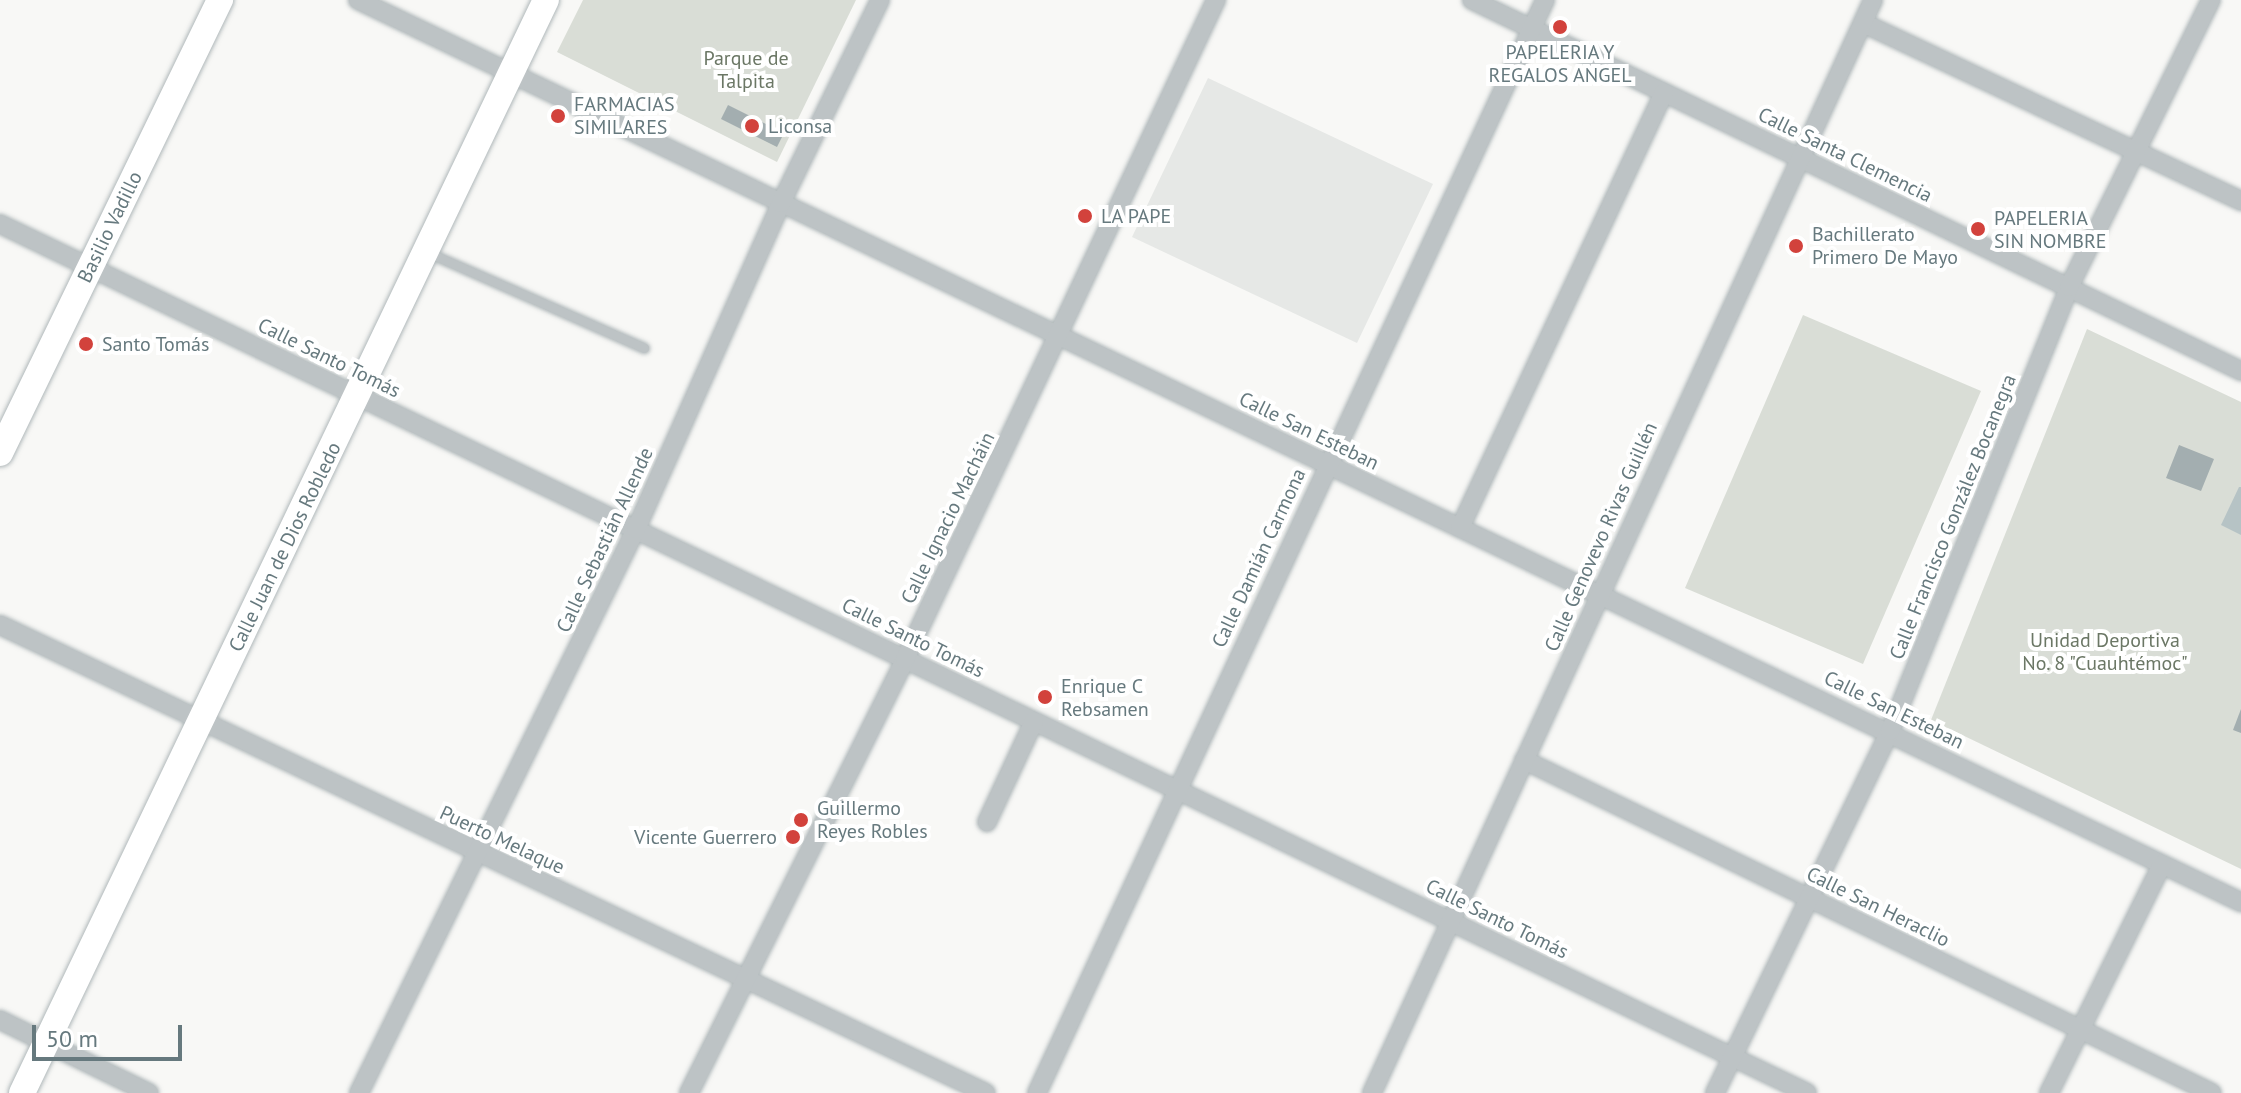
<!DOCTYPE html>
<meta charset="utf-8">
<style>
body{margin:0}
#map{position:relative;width:2241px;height:1093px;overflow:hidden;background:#f8f8f6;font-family:"PT Sans",sans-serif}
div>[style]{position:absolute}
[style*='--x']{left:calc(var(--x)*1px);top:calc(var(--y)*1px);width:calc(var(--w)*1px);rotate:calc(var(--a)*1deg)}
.built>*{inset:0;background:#e6e8e6}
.green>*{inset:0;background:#d9ddd6}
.water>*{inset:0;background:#b6c3c5}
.building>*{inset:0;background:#a3aeb0}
.roads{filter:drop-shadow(0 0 2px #b0b8ba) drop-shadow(0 0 2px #b0b8ba)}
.lane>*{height:9px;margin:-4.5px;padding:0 4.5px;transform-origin:4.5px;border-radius:4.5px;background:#bdc3c5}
.street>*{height:18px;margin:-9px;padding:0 9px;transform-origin:9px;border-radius:9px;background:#bdc3c5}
.secondary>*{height:26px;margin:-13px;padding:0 13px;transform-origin:13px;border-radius:13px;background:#fff}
.dots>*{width:22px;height:22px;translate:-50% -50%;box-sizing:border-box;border:4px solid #fff;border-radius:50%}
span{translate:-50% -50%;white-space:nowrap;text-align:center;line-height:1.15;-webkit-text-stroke:8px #fff;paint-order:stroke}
.poi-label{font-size:20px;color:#66797e}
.left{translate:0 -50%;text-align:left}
.right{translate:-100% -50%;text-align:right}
.park-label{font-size:20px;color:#6b7765}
.street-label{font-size:20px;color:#66797e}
.scale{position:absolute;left:32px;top:1025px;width:150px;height:36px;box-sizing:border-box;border:4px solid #66797e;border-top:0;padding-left:10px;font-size:24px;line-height:28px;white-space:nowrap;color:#66797e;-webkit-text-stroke:6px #fff;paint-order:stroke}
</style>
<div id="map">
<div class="built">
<div style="clip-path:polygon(1208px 78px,1433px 184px,1357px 343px,1132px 237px)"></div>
</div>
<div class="green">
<div style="clip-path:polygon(583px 0,856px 0,777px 162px,557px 52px)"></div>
<div style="clip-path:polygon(1803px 315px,1981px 391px,1863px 664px,1685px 588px)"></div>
<div style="clip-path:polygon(2087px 329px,2241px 402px,2241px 869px,1931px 720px)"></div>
</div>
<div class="water">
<div style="clip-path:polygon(2239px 487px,2241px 487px,2241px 535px,2221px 525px)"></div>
</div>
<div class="building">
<div style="clip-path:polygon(728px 105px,784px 133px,777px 147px,721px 119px)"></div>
<div style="clip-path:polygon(2179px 445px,2214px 459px,2201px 491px,2166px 478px)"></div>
<div style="clip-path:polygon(2241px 709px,2241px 733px,2233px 730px)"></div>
</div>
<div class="roads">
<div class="lane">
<div style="--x:429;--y:253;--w:235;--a:23.8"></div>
</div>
<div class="street">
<div style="--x:358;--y:0;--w:2088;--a:25.6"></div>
<div style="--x:1472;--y:0;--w:854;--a:25.75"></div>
<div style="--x:1863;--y:23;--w:418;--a:25.2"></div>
<div style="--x:0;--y:224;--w:2005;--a:25.68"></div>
<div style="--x:1460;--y:528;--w:481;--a:-64.9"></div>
<div style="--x:0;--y:625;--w:1091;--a:25.39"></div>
<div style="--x:1524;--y:760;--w:764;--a:25.83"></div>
<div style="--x:987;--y:822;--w:111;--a:-65"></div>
<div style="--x:0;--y:1020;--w:166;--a:26.1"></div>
<div style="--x:359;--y:1093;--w:628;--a:-63.84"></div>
<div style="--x:636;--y:529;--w:357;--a:-66"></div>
<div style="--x:781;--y:203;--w:226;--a:-64"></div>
<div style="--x:689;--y:1093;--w:485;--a:-63.5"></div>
<div style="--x:905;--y:659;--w:729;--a:-64.74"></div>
<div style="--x:1037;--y:1093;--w:1205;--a:-65.07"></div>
<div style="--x:1372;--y:1093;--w:1202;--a:-65.37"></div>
<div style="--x:1715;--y:1093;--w:402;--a:-64.2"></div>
<div style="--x:1890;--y:731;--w:479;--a:-68"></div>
<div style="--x:2069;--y:287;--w:320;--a:-63.7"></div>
<div style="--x:2049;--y:1093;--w:255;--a:-63.7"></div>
</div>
<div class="secondary">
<div style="--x:0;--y:453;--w:504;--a:-64.1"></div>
<div style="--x:22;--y:1093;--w:1212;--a:-64.39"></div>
</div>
</div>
<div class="dots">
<div style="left:1560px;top:27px;background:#d2423c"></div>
<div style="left:558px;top:116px;background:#d2423c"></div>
<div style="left:752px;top:126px;background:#d2423c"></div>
<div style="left:1085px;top:216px;background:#d2423c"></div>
<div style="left:1978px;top:229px;background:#d2423c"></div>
<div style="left:1796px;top:246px;background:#d2423c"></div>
<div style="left:86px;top:344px;background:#d2423c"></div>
<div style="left:1045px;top:697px;background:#d2423c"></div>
<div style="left:801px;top:820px;background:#d2423c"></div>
<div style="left:793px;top:837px;background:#d2423c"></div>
</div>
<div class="poi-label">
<span style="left:1560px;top:64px">PAPELERIA Y<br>REGALOS ANGEL</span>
<span class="left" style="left:574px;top:116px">FARMACIAS<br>SIMILARES</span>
<span class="left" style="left:768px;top:126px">Liconsa</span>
<span class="left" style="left:1101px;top:216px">LA PAPE</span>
<span class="left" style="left:1994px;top:230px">PAPELERIA<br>SIN NOMBRE</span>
<span class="left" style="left:1812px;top:246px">Bachillerato<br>Primero De Mayo</span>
<span class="left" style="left:102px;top:344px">Santo Tomás</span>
<span class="left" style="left:1061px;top:698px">Enrique C<br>Rebsamen</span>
<span class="left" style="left:817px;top:820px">Guillermo<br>Reyes Robles</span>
<span class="right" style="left:777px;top:837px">Vicente Guerrero</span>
</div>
<div class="park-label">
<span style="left:746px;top:70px">Parque de<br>Talpita</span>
<span style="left:2105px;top:652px">Unidad Deportiva<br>No. 8 "Cuauhtémoc"</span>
</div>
<div class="street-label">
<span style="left:1845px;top:155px;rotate:26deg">Calle Santa Clemencia</span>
<span style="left:110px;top:227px;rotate:-64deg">Basilio Vadillo</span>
<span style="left:329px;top:358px;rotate:26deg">Calle Santo Tomás</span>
<span style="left:1309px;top:431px;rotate:26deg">Calle San Esteban</span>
<span style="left:1953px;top:517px;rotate:-68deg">Calle Francisco González Bocanegra</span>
<span style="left:948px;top:518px;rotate:-64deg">Calle Ignacio Macháin</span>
<span style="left:1601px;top:537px;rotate:-66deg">Calle Genovevo Rivas Guillén</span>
<span style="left:605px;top:540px;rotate:-65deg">Calle Sebastián Allende</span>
<span style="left:285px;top:547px;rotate:-64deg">Calle Juan de Dios Robledo</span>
<span style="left:1259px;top:558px;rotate:-65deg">Calle Damián Carmona</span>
<span style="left:913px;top:638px;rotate:26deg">Calle Santo Tomás</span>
<span style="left:1894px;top:710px;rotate:26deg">Calle San Esteban</span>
<span style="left:502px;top:840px;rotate:25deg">Puerto Melaque</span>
<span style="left:1878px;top:907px;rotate:26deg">Calle San Heraclio</span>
<span style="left:1497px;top:919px;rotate:26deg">Calle Santo Tomás</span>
</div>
<div class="scale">50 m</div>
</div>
